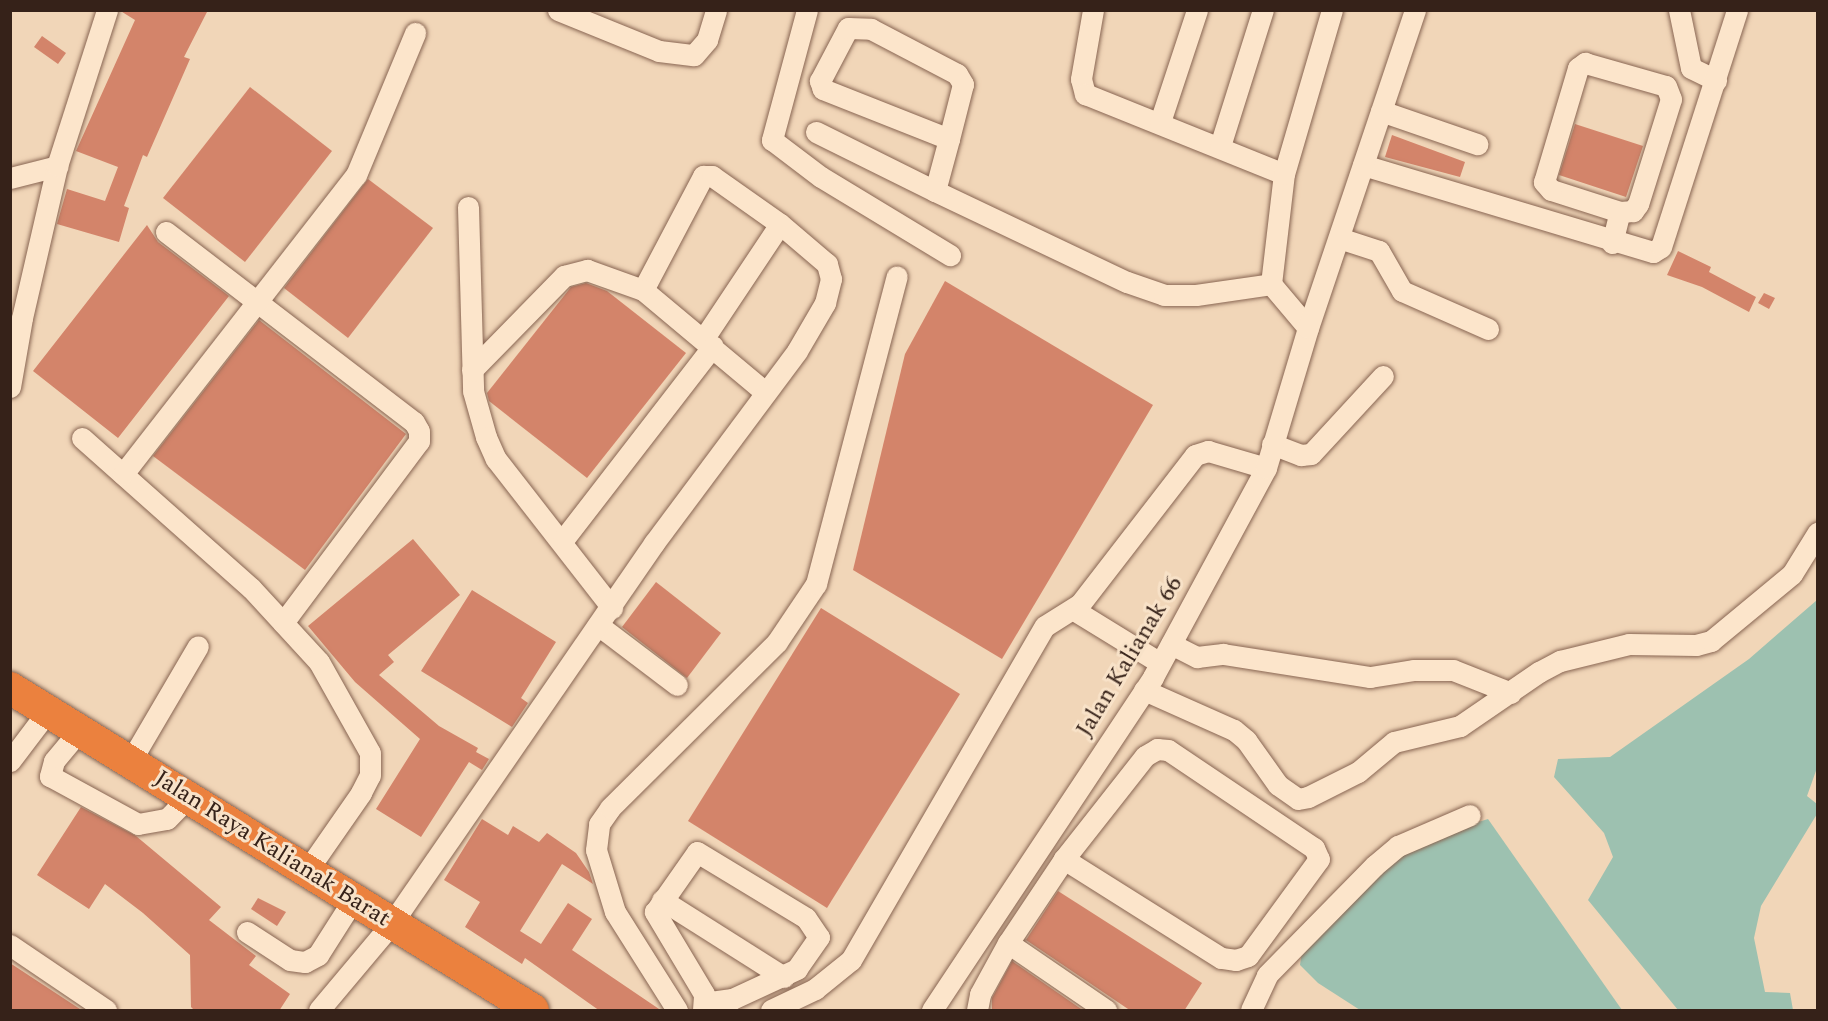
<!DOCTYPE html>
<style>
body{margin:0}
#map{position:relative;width:1828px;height:1021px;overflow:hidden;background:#f1d6b8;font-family:Spectral,serif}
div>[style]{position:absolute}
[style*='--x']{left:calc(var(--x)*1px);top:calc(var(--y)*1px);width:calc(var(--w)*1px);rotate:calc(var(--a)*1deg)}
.water>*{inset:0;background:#9dc1b0}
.building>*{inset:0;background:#d3846a}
.roads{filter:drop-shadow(0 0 2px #886552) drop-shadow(0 0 2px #886552)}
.minor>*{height:21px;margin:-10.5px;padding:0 10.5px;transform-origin:10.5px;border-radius:10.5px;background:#fce5cb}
.highway>*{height:32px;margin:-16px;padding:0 16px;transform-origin:16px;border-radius:16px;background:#eb813e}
span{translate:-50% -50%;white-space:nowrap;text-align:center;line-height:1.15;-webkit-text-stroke:6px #f8e2c8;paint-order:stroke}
.street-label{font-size:24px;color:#362219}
.frame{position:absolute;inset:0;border:12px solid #362219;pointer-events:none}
</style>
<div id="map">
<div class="water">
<div style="clip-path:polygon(1817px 600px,1817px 768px,1807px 796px,1817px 804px,1817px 814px,1761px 906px,1754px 938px,1765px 992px,1790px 993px,1793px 1010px,1678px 1010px,1588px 900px,1613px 857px,1604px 833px,1554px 777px,1558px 759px,1610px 757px,1749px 659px)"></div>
<div style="clip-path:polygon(1488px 819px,1622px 1010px,1360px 1010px,1318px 983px,1300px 965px,1302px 952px,1397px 857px,1443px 833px)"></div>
</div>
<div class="building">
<div style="clip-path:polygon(119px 10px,208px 10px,184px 57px,190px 59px,147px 157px,143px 155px,124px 206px,129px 208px,119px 242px,57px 224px,67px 189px,105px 201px,118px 167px,76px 151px,135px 20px)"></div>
<div style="clip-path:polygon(42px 36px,66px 53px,58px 64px,34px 47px)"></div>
<div style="clip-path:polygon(250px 87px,332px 151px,245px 262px,163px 198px)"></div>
<div style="clip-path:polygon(1575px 124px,1643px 146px,1626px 197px,1559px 175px)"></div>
<div style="clip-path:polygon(1392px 135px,1465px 162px,1460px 177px,1385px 157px)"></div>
<div style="clip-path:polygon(368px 179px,433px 228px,348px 338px,284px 288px)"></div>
<div style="clip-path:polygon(147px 225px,158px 242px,229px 296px,118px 438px,33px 371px)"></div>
<div style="clip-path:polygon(1678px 251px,1711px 267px,1709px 272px,1756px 297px,1749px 312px,1702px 287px,1667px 275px)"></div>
<div style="clip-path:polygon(945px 281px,1153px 405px,1002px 659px,853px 570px,905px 354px)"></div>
<div style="clip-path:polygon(586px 283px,607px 291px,686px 353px,587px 478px,489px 401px,487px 393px,571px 287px)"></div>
<div style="clip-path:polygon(1764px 293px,1775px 298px,1769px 309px,1758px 303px)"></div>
<div style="clip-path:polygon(259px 320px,406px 434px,305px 570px,153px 456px)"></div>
<div style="clip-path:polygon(413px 539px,460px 595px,388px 655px,394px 662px,379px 675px,439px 726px,478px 748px,476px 752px,489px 759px,482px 770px,469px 762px,421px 837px,376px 809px,420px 739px,355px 682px,308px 626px)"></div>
<div style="clip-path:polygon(656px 582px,721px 633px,687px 678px,622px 627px)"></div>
<div style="clip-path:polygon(472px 590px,556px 642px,521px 698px,528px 703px,512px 727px,421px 671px)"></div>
<div style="clip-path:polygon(821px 608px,960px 694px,827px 908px,688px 821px)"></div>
<div style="clip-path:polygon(81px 807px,136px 836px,221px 907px,209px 920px,256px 956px,249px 965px,290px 994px,279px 1011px,195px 1011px,191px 1007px,190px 955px,143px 913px,105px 884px,89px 909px,37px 875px)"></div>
<div style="clip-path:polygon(482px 819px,508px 835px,513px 826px,539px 842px,547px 833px,576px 853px,589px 872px,593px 884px,562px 864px,520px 931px,541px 944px,568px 903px,592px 919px,572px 950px,662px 1011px,600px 1011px,525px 958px,522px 964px,465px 927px,480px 902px,444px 880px)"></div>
<div style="clip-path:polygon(1058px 891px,1202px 983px,1184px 1011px,1131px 1011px,1026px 940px)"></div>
<div style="clip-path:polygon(258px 898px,286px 912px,277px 926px,251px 909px)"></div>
<div style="clip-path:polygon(1012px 961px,1084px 1011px,992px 1011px,992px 998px)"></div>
<div style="clip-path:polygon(10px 963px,83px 1011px,10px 1011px)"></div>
</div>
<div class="roads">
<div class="minor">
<div style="--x:558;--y:10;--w:109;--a:22.1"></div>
<div style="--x:659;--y:51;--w:35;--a:7"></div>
<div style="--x:694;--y:55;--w:20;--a:-49"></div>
<div style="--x:707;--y:40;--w:31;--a:-73"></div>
<div style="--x:807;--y:10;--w:135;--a:105.1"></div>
<div style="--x:772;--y:140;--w:61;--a:37.1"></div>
<div style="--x:821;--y:177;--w:151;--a:31.2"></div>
<div style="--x:1093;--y:10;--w:70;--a:99.9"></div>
<div style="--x:1081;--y:79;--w:16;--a:75"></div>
<div style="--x:1085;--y:94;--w:214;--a:21.9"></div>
<div style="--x:1679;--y:10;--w:59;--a:78.3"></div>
<div style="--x:1691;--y:68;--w:28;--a:26"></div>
<div style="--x:1381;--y:111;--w:102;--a:19"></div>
<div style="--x:1160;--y:122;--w:118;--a:-71.7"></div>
<div style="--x:816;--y:132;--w:133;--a:26.4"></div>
<div style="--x:949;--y:139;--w:136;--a:-158.4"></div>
<div style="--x:823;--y:89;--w:9;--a:-111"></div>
<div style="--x:820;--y:81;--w:60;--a:-62.2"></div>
<div style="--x:848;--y:28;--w:23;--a:2"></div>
<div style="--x:871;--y:29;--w:97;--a:27.6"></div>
<div style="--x:957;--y:74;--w:12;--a:59"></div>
<div style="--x:963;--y:84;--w:57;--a:104.3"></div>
<div style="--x:949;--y:139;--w:54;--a:105.1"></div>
<div style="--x:935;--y:191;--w:212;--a:25.4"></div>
<div style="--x:1127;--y:282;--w:39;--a:19"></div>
<div style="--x:1164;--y:295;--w:32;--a:0"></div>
<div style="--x:1196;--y:295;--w:76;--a:-8.3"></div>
<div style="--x:1271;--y:284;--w:57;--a:49.9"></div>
<div style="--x:1220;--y:146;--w:143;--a:-72.5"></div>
<div style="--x:1363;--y:165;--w:303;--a:16.7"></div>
<div style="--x:1653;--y:252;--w:9;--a:-32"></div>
<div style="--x:1661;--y:247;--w:249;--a:-72.2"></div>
<div style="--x:10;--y:178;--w:49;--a:-14.3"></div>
<div style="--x:468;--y:207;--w:184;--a:88.4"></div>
<div style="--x:473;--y:391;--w:48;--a:74.2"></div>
<div style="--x:486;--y:437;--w:24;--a:66"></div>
<div style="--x:496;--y:459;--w:189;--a:52.1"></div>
<div style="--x:166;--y:232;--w:312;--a:37.5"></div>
<div style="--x:414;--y:422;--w:10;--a:61"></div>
<div style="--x:419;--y:431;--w:10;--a:90"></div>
<div style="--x:419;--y:441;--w:227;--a:126.8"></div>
<div style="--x:1339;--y:238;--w:42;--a:18"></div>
<div style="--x:1379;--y:251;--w:46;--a:60.1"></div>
<div style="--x:1402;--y:291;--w:94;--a:23.8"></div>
<div style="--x:1612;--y:243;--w:32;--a:-76"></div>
<div style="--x:1620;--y:212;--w:72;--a:-162.3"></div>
<div style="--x:1551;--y:190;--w:11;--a:-131"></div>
<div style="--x:1544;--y:182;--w:119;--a:-73.4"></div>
<div style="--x:1578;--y:68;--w:9;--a:-36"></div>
<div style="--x:1585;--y:63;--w:84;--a:15.9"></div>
<div style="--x:1666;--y:86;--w:14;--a:69"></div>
<div style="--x:1671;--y:99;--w:110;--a:107.4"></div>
<div style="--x:1638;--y:204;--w:9;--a:126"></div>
<div style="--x:1633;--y:211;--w:13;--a:176"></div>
<div style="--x:1271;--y:284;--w:111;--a:-83.3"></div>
<div style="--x:1284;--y:174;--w:171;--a:-73.7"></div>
<div style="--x:643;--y:290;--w:129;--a:-62.2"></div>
<div style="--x:703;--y:176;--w:9;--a:0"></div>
<div style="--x:712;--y:176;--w:83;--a:35.2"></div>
<div style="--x:780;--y:224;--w:137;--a:123.7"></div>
<div style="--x:472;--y:370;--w:132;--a:-45.6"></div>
<div style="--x:564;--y:276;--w:24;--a:-15"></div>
<div style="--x:587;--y:270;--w:59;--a:19.7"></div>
<div style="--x:643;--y:290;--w:160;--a:39.9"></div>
<div style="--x:10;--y:387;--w:70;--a:-80.1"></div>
<div style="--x:22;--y:318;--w:156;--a:-77"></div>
<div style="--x:57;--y:166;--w:164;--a:-72.2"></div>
<div style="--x:82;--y:438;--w:226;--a:41.6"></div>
<div style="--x:251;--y:588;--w:100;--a:47.4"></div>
<div style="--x:319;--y:662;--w:104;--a:60.7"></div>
<div style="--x:370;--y:753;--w:22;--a:90"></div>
<div style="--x:370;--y:775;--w:20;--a:117"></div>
<div style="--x:361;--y:793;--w:96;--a:124.8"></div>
<div style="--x:1272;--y:444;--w:31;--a:21"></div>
<div style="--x:1301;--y:455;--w:10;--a:-6"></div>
<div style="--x:1311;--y:454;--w:106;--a:-47.3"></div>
<div style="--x:123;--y:474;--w:379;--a:-52.1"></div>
<div style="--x:356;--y:175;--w:154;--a:-67.4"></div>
<div style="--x:563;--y:540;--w:245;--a:-52.3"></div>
<div style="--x:1074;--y:610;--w:101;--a:31.6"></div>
<div style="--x:598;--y:625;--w:99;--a:37.2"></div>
<div style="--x:1171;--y:644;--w:29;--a:27"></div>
<div style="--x:1197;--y:657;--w:26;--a:-7"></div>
<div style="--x:1223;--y:654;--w:149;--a:8.9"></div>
<div style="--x:1370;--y:677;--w:45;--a:-9"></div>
<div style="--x:1414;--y:670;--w:39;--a:0"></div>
<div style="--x:1453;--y:670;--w:62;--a:21.6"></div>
<div style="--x:1144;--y:690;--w:98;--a:24"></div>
<div style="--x:1234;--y:730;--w:16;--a:40"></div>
<div style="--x:1246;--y:740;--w:55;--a:54.6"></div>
<div style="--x:1278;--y:785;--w:24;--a:35"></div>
<div style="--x:1298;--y:799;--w:10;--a:-11"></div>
<div style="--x:1308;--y:797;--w:56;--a:-26.6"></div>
<div style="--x:1358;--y:772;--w:47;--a:-39.8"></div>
<div style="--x:1394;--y:742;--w:68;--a:-13.6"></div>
<div style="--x:1460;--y:726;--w:96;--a:-34.4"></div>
<div style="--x:1539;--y:672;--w:24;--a:-28"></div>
<div style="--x:1560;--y:661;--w:71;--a:-13.8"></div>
<div style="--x:1629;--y:644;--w:67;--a:0.9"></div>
<div style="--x:1696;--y:645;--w:16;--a:-15"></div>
<div style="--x:1711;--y:641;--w:105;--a:-39.6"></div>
<div style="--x:1792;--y:574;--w:49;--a:-58.2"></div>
<div style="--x:79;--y:731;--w:39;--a:130"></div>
<div style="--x:54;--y:761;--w:16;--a:105"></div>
<div style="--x:50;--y:776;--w:100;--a:28.6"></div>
<div style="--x:138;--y:824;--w:29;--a:-10"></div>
<div style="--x:167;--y:819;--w:30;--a:-46"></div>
<div style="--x:10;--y:761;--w:61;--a:-52.9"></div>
<div style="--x:130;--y:762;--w:134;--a:-59.6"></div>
<div style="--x:662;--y:900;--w:144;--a:32.3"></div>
<div style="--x:247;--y:932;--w:51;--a:33.1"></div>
<div style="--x:290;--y:960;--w:15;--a:8"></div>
<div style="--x:305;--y:962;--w:15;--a:-28"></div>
<div style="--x:318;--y:955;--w:65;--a:-57.5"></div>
<div style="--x:1008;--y:943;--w:119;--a:34.4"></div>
<div style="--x:10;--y:945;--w:116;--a:34.1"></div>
<div style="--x:319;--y:1010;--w:114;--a:-50"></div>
<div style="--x:392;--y:923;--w:462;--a:-55.4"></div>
<div style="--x:654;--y:543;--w:239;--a:-53.3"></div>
<div style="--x:797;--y:351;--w:56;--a:-59.7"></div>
<div style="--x:825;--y:303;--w:25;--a:-76"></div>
<div style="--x:831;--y:279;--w:16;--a:-105"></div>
<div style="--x:827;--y:264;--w:62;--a:-139.6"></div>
<div style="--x:677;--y:1010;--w:116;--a:-122.3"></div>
<div style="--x:615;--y:912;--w:65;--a:-107"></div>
<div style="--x:596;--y:850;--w:26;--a:-83"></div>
<div style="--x:599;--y:824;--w:19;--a:-55"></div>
<div style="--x:610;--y:808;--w:235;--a:-44.8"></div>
<div style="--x:777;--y:642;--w:70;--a:-56.1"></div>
<div style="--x:816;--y:584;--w:318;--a:-75.3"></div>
<div style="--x:703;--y:1010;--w:16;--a:-86"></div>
<div style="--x:704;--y:994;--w:96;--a:-120.9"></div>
<div style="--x:655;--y:912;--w:73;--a:-55"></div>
<div style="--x:697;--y:852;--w:127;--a:31.2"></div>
<div style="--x:806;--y:918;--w:23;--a:56"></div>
<div style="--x:819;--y:937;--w:39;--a:125"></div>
<div style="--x:797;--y:969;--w:72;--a:155.2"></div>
<div style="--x:732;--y:999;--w:27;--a:172"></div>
<div style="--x:771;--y:1010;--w:49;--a:-25.5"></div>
<div style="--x:815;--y:989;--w:46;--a:-38.9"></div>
<div style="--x:851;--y:960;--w:386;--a:-59.9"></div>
<div style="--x:1045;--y:626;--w:41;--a:-32.2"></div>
<div style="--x:1080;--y:604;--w:188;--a:-52.3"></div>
<div style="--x:1195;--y:455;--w:14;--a:-17"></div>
<div style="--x:1208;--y:451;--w:60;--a:16.3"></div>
<div style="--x:932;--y:1010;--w:400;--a:-56.4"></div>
<div style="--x:1153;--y:677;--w:238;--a:-61.6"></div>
<div style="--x:1266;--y:468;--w:146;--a:-73.3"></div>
<div style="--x:1308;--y:328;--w:336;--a:-71.4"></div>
<div style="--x:977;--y:1010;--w:16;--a:-79"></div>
<div style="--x:980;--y:994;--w:58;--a:-61.2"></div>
<div style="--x:1008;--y:943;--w:101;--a:-56.3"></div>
<div style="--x:1064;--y:859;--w:131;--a:-51.8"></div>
<div style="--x:1145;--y:756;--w:14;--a:-30"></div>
<div style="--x:1157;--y:749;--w:11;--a:5"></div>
<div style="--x:1168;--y:750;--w:176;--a:33.9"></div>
<div style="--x:1314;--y:848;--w:12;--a:66"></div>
<div style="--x:1319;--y:859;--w:120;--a:126.2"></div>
<div style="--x:1248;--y:956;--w:13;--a:162"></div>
<div style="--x:1236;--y:960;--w:15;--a:-172"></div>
<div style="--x:1221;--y:958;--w:186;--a:-147.8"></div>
<div style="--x:1251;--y:1010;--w:38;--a:-65"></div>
<div style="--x:1267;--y:975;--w:153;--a:-45.5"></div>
<div style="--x:1374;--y:866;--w:31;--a:-40"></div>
<div style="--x:1398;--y:846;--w:78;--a:-23.3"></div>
</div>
<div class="highway">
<div style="--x:10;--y:688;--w:614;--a:31.62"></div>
</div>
</div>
<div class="street-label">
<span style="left:1130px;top:657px;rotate:-59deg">Jalan Kalianak 66</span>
<span style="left:272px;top:849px;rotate:32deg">Jalan Raya Kalianak Barat</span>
</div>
<div class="frame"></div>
</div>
